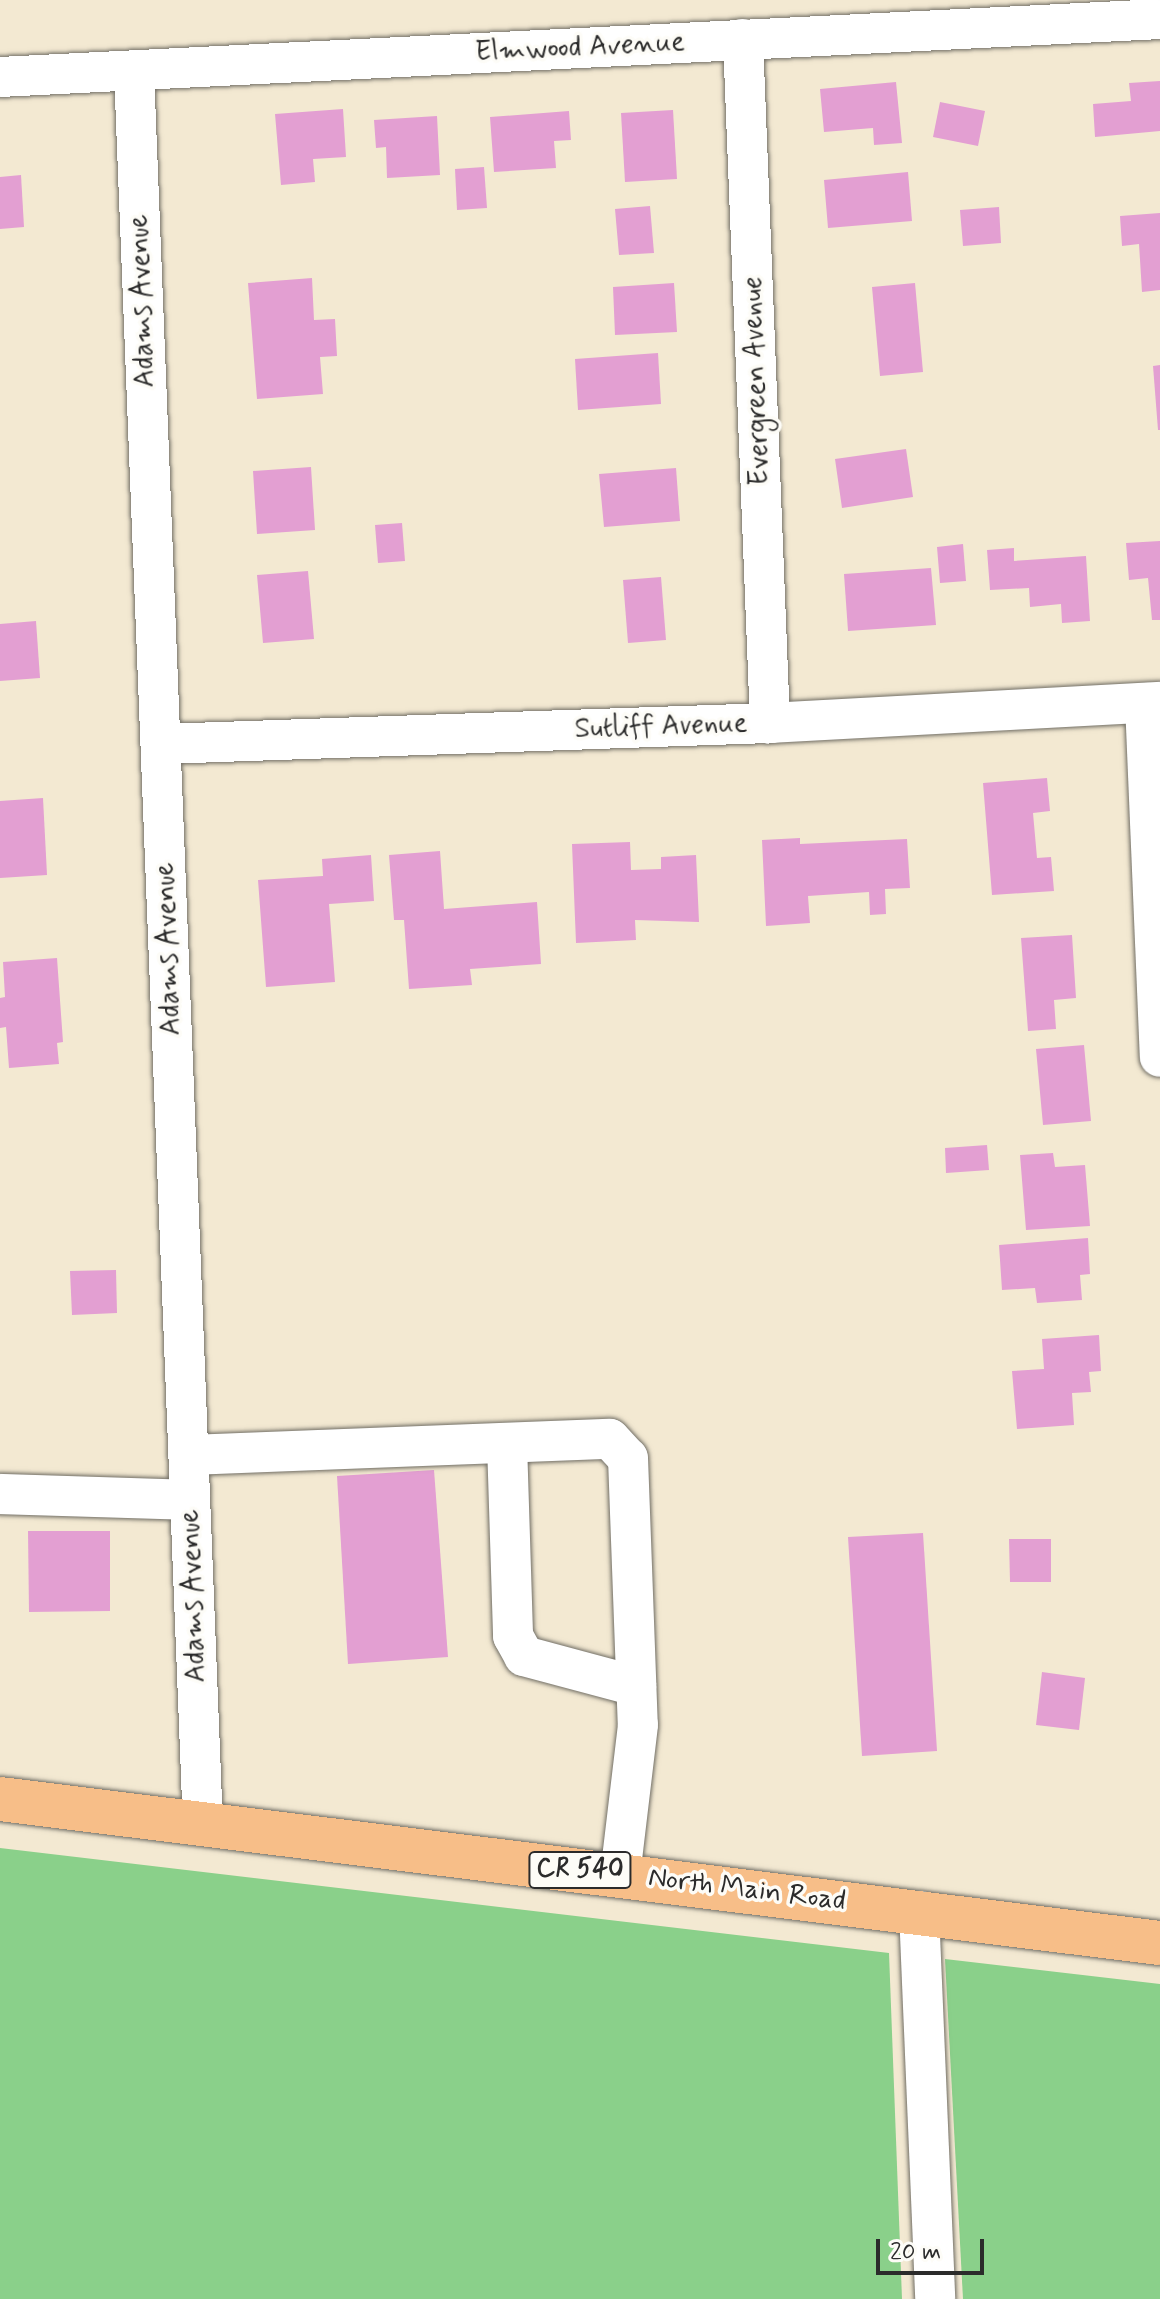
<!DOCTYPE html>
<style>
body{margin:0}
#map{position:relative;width:1160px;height:2299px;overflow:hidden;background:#f3e9d2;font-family:Mynerve,sans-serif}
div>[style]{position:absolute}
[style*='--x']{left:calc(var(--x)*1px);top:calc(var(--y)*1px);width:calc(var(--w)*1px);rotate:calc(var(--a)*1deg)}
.green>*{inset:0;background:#8ad08a}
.building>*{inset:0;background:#e39fd2}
.roads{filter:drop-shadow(0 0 2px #716e65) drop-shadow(0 0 2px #716e65)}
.minor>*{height:40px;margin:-20px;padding:0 20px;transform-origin:20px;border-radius:20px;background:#fff}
.major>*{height:44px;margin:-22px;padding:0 22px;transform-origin:22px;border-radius:22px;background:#f7be88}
span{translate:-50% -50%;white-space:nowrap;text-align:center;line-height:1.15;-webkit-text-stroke:7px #fdfcf7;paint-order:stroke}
.shield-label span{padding:2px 6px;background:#fdfcf7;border:2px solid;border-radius:6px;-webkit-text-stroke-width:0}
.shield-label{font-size:26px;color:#2b2b2b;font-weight:700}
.street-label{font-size:28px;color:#2b2b2b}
.scale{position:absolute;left:876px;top:2239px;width:108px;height:36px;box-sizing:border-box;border:4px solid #2b2b2b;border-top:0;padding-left:10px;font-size:24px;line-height:28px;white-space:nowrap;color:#2b2b2b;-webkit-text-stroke:6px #fdfcf7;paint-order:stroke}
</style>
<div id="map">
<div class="green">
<div style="clip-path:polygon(0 1848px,889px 1953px,902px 2299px,0 2299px)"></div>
<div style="clip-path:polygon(945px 1959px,1160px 1984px,1160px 2299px,963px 2299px)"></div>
</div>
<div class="building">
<div style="clip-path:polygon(1160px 81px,1160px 131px,1095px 137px,1093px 104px,1131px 101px,1129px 83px)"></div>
<div style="clip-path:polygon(896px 82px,902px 143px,874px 145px,873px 128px,824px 132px,820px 89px)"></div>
<div style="clip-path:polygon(940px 102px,985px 111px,978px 146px,933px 137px)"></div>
<div style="clip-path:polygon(343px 109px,346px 157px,313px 159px,315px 182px,281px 185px,275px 114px)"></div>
<div style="clip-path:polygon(673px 110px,677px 179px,625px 182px,621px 113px)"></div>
<div style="clip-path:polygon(569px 111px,571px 140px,554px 141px,556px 168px,494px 172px,490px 117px)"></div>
<div style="clip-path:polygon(437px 116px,440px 175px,387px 178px,386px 147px,376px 148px,374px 120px)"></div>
<div style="clip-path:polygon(484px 167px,487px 208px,457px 210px,455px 169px)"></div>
<div style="clip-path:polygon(908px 172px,912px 221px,828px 228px,824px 180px)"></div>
<div style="clip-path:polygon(21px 175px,24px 227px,0 229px,0 177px)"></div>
<div style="clip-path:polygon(650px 206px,654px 253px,619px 255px,615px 209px)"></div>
<div style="clip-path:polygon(999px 207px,1001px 243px,963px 246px,960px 210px)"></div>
<div style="clip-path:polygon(1160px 213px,1160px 290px,1142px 292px,1139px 244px,1122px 246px,1120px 216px)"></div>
<div style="clip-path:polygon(312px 278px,314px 320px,335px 319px,337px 356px,320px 357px,323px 394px,257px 399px,248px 283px)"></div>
<div style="clip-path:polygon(674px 283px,677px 332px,615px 335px,613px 287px)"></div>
<div style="clip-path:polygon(915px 283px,923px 372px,880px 376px,872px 287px)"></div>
<div style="clip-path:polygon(658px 353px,661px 404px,578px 410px,575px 359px)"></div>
<div style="clip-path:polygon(1160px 365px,1160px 430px,1158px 430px,1153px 366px)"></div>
<div style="clip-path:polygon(906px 449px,913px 497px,842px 508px,835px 459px)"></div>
<div style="clip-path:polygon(311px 467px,315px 530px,257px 534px,253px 471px)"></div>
<div style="clip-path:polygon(676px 468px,680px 521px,604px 527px,599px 474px)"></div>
<div style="clip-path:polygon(402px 523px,405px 561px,378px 563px,375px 525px)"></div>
<div style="clip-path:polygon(1160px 541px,1160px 620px,1152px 620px,1148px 578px,1129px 580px,1126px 543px)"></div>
<div style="clip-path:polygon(963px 544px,966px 581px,940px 583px,937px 547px)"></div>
<div style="clip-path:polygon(1014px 548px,1014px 561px,1086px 556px,1090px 621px,1062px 623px,1061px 604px,1030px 607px,1029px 588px,990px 590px,987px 550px)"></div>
<div style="clip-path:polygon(931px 568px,936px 625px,848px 631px,844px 574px)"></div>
<div style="clip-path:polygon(308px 571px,314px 639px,263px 643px,257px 575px)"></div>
<div style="clip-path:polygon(661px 577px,666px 640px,628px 643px,623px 580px)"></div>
<div style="clip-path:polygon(36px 621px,40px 678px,0 681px,0 624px)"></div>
<div style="clip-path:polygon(1047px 778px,1050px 811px,1033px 813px,1037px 858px,1051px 857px,1054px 891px,992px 895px,983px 783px)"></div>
<div style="clip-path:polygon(43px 798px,47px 875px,0 878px,0 801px)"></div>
<div style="clip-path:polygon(800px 838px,800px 844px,907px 839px,910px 888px,885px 889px,886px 914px,870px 915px,869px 892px,808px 896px,810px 923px,766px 926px,762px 840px)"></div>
<div style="clip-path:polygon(630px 842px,631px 870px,661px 869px,661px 857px,696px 855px,699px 922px,635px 920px,636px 940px,576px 943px,572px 844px)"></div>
<div style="clip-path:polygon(440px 851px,444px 909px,537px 902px,541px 964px,470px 969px,472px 985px,409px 989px,404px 920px,394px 920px,389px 855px)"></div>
<div style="clip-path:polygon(371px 855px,374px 901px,329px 904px,335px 982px,266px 987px,258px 880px,323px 876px,322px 859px)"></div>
<div style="clip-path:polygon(1072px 935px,1076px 998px,1054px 1000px,1056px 1029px,1028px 1031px,1021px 938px)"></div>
<div style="clip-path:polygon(57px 958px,63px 1042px,57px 1043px,59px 1064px,9px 1068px,6px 1027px,0 1028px,0 998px,5px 997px,3px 962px)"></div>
<div style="clip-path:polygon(1084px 1045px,1091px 1121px,1043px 1125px,1036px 1049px)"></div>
<div style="clip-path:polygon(987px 1145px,989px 1170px,946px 1173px,945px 1148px)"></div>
<div style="clip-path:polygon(1053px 1153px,1055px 1167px,1085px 1165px,1090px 1226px,1026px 1230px,1020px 1155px)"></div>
<div style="clip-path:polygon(1088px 1238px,1090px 1274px,1080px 1275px,1082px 1300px,1037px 1303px,1035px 1288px,1002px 1290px,999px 1245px)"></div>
<div style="clip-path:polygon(116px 1270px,117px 1313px,72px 1315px,70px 1271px)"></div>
<div style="clip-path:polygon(1099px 1335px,1101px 1371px,1089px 1372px,1091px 1392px,1072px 1393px,1074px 1425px,1017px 1429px,1012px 1371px,1044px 1369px,1042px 1339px)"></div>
<div style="clip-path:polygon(434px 1470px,448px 1657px,348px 1664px,337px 1476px)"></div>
<div style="clip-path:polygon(28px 1531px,110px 1531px,110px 1611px,29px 1612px)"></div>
<div style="clip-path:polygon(923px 1533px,937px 1751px,862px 1756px,848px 1537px)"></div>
<div style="clip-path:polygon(1009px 1539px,1051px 1539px,1051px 1582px,1010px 1582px)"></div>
<div style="clip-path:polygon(1042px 1672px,1085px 1678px,1079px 1730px,1036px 1725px)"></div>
</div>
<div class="roads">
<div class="minor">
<div style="--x:743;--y:39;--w:685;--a:87.74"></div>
<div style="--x:134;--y:71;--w:1756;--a:87.75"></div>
<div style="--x:0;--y:77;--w:1161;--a:-2.86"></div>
<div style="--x:1145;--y:703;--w:354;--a:87.6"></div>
<div style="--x:162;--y:744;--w:608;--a:-1.98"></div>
<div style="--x:770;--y:723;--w:391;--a:-3.1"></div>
<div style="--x:507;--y:1443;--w:193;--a:88.2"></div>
<div style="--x:513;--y:1636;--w:23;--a:61"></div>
<div style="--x:524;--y:1656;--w:116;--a:15"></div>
<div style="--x:189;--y:1455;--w:421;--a:-2.2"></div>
<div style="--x:610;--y:1439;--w:26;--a:47"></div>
<div style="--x:628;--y:1458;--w:267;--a:87.9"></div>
<div style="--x:638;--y:1725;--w:151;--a:96.8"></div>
<div style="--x:0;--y:1494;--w:190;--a:1.8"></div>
<div style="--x:919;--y:1911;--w:388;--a:87.6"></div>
</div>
<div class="major">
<div style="--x:0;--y:1799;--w:1169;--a:7.08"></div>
</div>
</div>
<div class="shield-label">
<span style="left:580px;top:1870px">CR 540</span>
</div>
<div class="street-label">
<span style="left:580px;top:48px;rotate:-3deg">Elmwood Avenue</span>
<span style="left:143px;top:301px;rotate:-92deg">Adams Avenue</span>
<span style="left:757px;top:381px;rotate:-92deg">Evergreen Avenue</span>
<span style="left:661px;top:727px;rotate:-2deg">Sutliff Avenue</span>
<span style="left:169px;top:949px;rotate:-92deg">Adams Avenue</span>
<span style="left:194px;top:1596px;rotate:-92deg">Adams Avenue</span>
<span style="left:747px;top:1890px;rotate:7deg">North Main Road</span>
</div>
<div class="scale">20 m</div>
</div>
